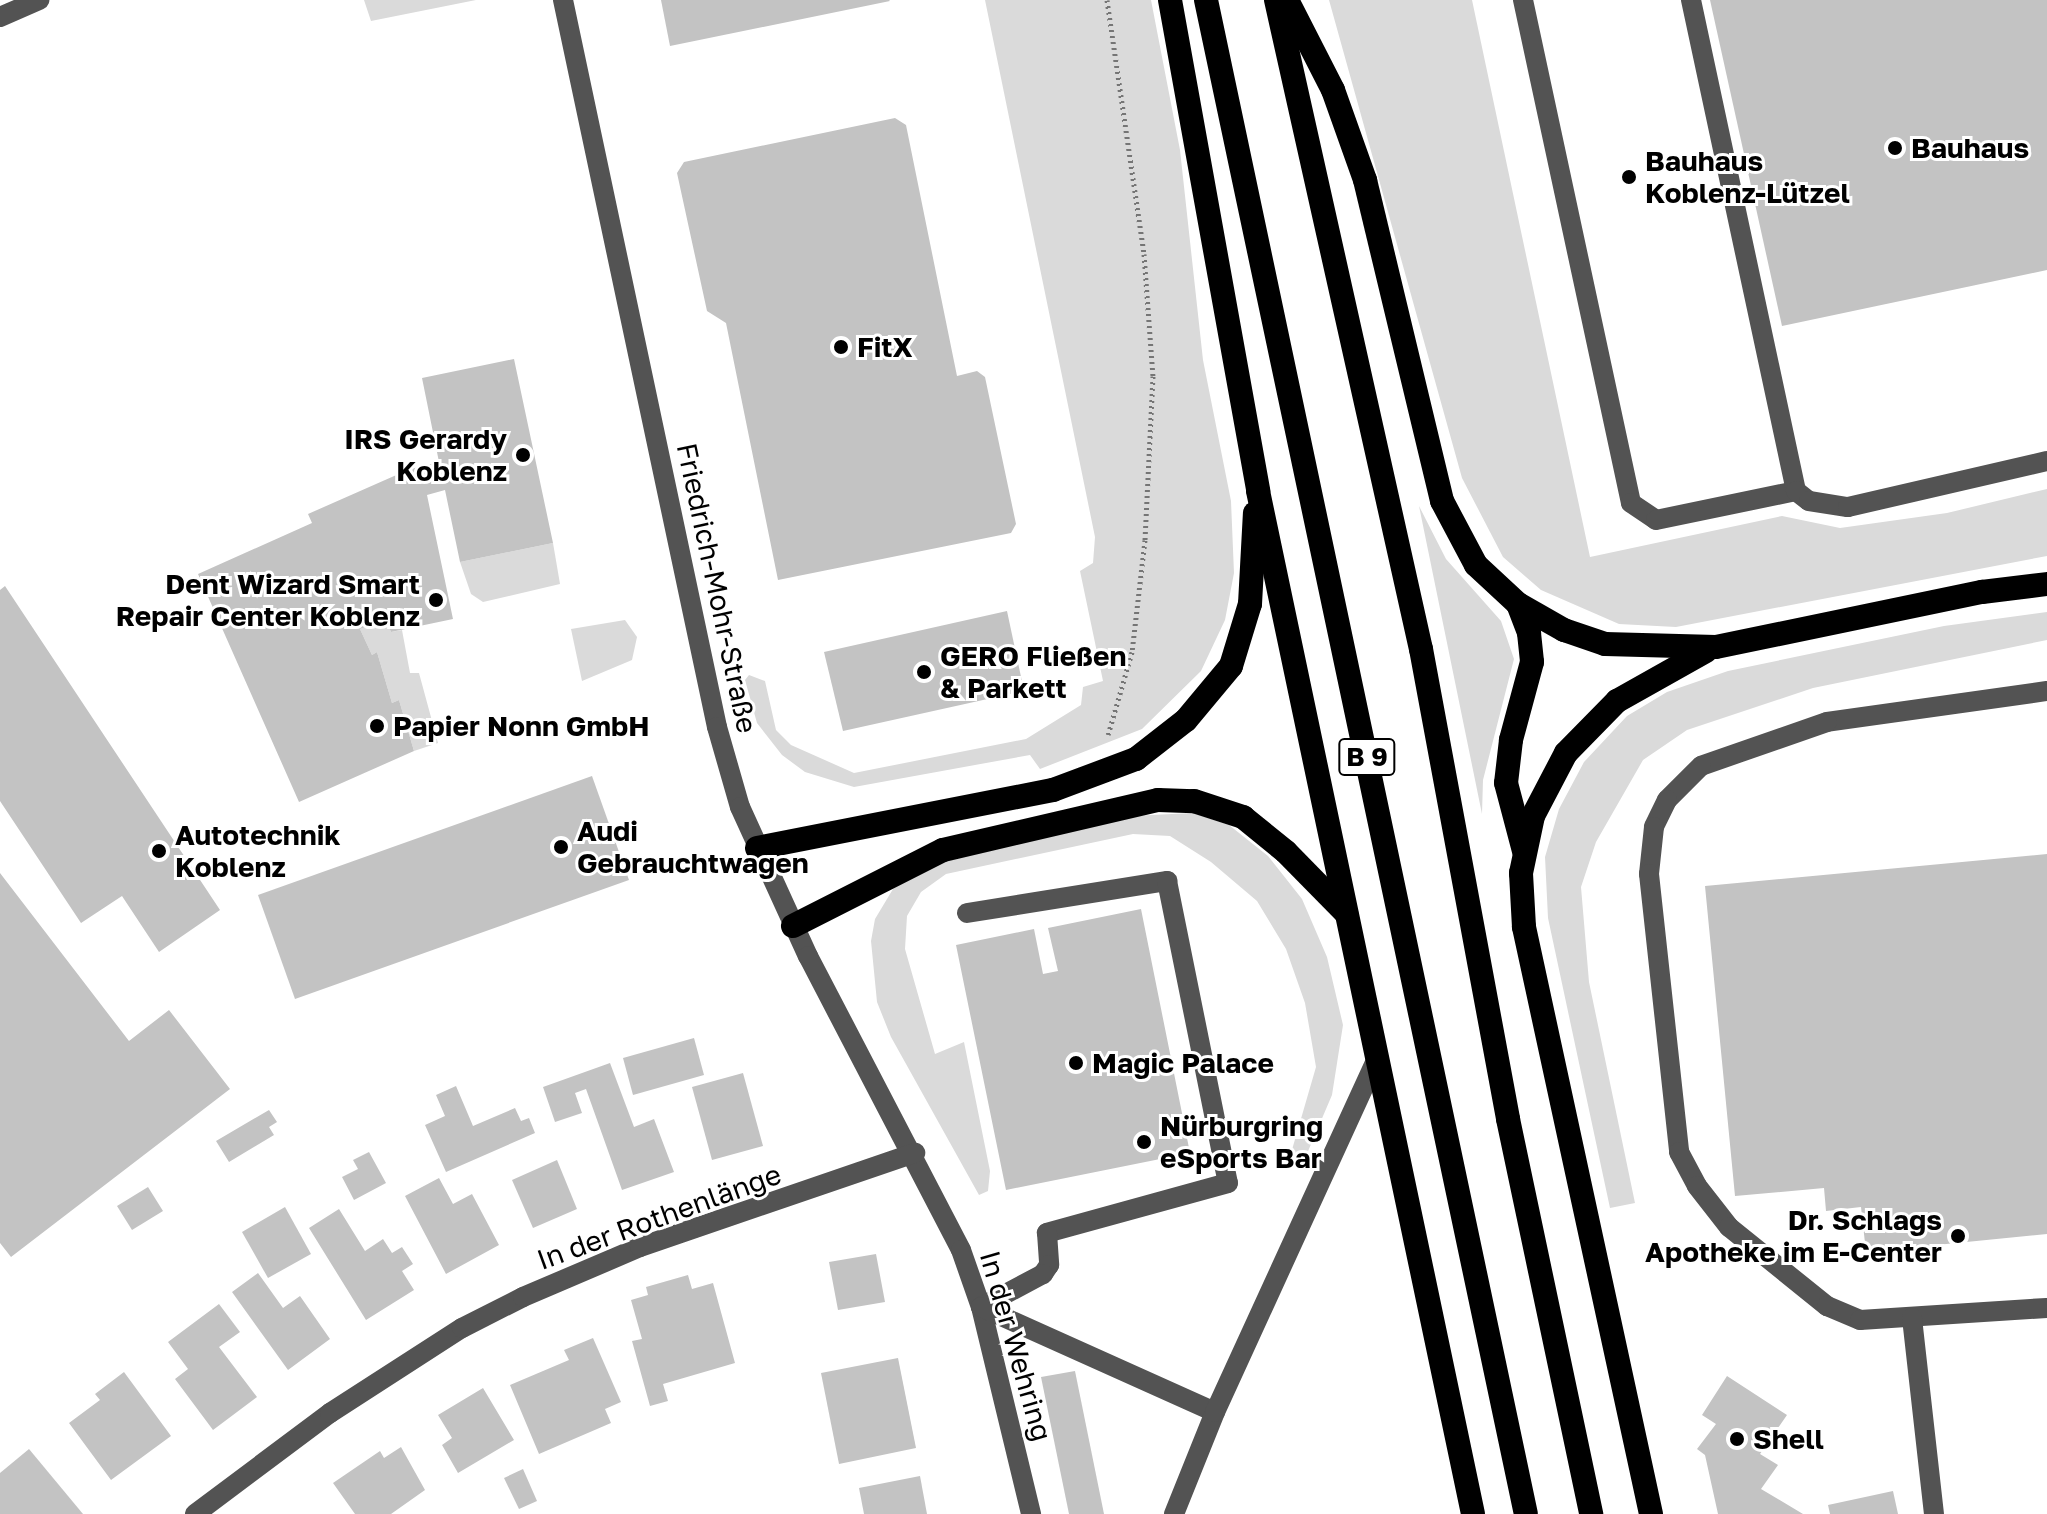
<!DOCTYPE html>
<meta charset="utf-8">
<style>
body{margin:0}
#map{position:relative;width:2047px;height:1514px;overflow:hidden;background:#fff;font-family:"Golos Text",sans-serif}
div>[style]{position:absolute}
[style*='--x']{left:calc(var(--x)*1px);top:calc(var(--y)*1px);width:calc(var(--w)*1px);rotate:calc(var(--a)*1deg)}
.green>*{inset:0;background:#dadada}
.building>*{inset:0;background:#c3c3c3}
.path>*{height:5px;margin-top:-2.5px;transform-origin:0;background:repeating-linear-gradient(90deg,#757575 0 2px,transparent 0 6px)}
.minor>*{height:20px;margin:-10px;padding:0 10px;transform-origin:10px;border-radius:10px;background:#535353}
.highway>*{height:24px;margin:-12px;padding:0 12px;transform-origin:12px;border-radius:12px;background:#000}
.dots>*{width:22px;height:22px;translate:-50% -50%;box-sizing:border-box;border:4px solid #fff;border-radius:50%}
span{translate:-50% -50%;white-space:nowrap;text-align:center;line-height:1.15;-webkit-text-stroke:6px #fff;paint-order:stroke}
.shield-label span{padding:2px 6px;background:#fff;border:2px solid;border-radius:6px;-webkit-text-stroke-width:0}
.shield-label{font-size:26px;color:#000;font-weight:700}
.poi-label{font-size:28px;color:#000;font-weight:700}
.left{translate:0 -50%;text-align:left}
.right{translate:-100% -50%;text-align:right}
.street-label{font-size:28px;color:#000}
</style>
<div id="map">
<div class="green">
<div style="clip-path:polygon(364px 0,476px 0,371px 21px)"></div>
<div style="clip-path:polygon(985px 0,1151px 0,1180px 150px,1203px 360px,1231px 501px,1234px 573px,1225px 620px,1201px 671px,1142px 729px,1040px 769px,1030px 755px,854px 787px,805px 772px,782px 755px,757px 723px,745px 680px,749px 675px,765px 681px,776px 730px,791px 745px,854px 773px,1026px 739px,1081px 705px,1083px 687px,1103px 681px,1080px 571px,1093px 563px,1095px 537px)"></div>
<div style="clip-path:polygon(1329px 0,1472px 0,1590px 557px,1782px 516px,1840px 528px,1947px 513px,2047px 489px,2047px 556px,1676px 627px,1619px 624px,1541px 590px,1503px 557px,1462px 478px)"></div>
<div style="clip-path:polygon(1419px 506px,1446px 559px,1501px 621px,1514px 659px,1483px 780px,1482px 814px)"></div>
<div style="clip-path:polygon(553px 543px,560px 584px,483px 602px,471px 594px,460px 562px)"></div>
<div style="clip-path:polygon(2047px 612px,2047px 640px,1813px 688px,1687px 730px,1643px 760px,1596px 842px,1581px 887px,1589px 982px,1635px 1203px,1610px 1208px,1548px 918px,1545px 857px,1559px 809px,1584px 762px,1627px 716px,1667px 692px,1728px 671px,1944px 626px)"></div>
<div style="clip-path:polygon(386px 620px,391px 632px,402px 630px,410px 673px,419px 673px,438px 743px,414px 751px,399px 700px,392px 703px,377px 652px,372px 655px,360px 629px)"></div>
<div style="clip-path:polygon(625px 620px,637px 637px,632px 660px,582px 681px,571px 629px)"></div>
<div style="clip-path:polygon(1193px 813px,1229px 825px,1268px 856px,1302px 899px,1327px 957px,1343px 1025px,1332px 1095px,1300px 1170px,1289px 1160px,1316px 1067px,1305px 1003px,1286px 949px,1257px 901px,1211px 862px,1170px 836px,1133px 834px,946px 874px,921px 892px,907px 916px,905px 949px,935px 1054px,964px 1042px,990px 1171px,988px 1191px,979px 1195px,891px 1037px,877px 1002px,871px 941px,875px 919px,893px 889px,926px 866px,1130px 816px)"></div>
</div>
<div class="building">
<div style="clip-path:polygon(661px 0,889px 0,890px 1px,670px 46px)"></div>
<div style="clip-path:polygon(1710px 0,2047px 0,2047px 270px,1782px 326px)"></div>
<div style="clip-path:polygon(895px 118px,906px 125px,957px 376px,977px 371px,985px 377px,1016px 524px,1011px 533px,778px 580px,726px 323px,707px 311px,677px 173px,684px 162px)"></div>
<div style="clip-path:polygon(514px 359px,553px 543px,460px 562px,445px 490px,427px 495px,453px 619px,391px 632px,386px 620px,360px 629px,372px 655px,377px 652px,392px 703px,399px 700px,414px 751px,299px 802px,198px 574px,312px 523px,308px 514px,410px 469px,439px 462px,422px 378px)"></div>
<div style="clip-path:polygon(5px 586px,220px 910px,159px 952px,122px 896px,81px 923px,0 801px,0 590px)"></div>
<div style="clip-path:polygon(1007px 611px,1024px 691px,843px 731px,824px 652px)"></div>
<div style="clip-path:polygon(592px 776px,629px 880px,295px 999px,258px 895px)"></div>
<div style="clip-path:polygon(2047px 854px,2047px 1234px,1866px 1252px,1861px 1207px,1826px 1211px,1824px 1188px,1735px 1196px,1705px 886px)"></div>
<div style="clip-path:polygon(0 873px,129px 1041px,169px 1010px,230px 1089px,11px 1257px,0 1243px)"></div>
<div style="clip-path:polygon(1141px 909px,1190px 1153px,1006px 1190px,956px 945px,1034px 929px,1043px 974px,1058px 971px,1048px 928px)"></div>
<div style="clip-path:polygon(694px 1038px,704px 1075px,633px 1095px,623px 1058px)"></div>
<div style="clip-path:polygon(610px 1063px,634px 1127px,654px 1119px,674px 1172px,622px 1190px,586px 1089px,575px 1093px,582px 1113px,555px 1122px,543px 1087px)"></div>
<div style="clip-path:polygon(743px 1073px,763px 1146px,712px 1160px,692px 1087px)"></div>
<div style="clip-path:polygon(456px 1086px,473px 1126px,515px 1108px,521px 1121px,529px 1118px,535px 1133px,446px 1172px,425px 1125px,445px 1116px,436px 1095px)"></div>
<div style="clip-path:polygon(269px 1110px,277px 1122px,269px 1127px,274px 1135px,229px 1162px,216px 1141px)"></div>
<div style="clip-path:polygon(369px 1152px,386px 1183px,354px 1200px,342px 1177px,358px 1169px,353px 1160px)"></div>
<div style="clip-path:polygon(557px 1160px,577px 1209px,533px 1228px,512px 1180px)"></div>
<div style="clip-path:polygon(439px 1178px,453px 1204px,472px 1194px,499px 1245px,446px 1274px,405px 1196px)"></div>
<div style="clip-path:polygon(148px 1187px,163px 1211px,132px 1230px,117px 1206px)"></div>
<div style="clip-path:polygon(285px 1207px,311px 1254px,268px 1278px,242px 1232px)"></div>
<div style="clip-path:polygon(339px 1209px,365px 1251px,383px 1239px,392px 1253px,402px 1247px,413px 1264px,402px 1271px,414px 1290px,366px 1320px,309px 1228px)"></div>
<div style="clip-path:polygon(876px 1254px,885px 1302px,838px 1310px,829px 1262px)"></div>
<div style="clip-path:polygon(258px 1273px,283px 1308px,300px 1296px,330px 1339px,288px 1370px,232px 1292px)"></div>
<div style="clip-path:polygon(688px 1275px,692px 1289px,713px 1283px,735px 1363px,663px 1384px,668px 1401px,650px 1406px,632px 1341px,642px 1339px,631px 1300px,648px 1295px,646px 1287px)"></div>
<div style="clip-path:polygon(219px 1304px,240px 1332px,219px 1347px,257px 1397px,213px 1430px,175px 1379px,188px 1369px,168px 1342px)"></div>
<div style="clip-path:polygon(593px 1338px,621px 1402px,605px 1409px,611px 1423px,539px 1454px,510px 1385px,569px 1360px,564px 1350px)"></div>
<div style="clip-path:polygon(898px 1358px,916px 1448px,839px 1464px,821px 1373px)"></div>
<div style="clip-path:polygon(1075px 1371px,1104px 1514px,1069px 1514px,1041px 1377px)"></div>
<div style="clip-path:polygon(124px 1372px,171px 1436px,111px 1480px,69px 1423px,100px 1400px,95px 1394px)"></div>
<div style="clip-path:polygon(1727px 1376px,1787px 1415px,1760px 1454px,1778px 1465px,1761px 1489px,1803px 1514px,1718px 1514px,1705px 1455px,1697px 1449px,1716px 1424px,1702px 1415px)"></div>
<div style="clip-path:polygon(483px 1388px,514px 1440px,458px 1473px,442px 1445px,452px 1438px,438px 1415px)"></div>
<div style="clip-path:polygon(401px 1447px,425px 1490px,391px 1514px,355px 1514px,333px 1483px,380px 1451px,384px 1458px)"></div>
<div style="clip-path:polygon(29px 1449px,83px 1514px,0 1514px,0 1473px)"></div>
<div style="clip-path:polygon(523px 1469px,537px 1501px,519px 1509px,504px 1478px)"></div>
<div style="clip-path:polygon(920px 1476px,927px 1514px,864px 1514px,859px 1488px)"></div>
<div style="clip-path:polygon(1893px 1491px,1898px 1514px,1830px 1514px,1828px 1505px)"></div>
</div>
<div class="path">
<div style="--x:1107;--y:0;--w:257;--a:81.7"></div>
<div style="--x:1144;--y:254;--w:122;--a:85.8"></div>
<div style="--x:1153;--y:376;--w:164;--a:92.8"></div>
<div style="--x:1145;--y:540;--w:113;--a:96.6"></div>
<div style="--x:1132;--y:652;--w:86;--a:106.1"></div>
</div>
<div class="minor">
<div style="--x:563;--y:0;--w:743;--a:78.04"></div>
<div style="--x:717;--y:727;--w:83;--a:74"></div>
<div style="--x:740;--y:807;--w:164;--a:65.5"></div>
<div style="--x:808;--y:956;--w:331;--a:62.5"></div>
<div style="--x:961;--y:1250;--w:60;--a:70.7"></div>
<div style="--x:981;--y:1307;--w:213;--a:76.4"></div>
<div style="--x:1523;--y:0;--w:514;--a:77.88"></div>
<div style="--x:1631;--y:503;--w:30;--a:34"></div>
<div style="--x:1656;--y:520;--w:143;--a:-11.7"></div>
<div style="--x:1691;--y:0;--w:502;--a:77.93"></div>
<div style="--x:1796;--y:491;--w:16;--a:38"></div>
<div style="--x:1809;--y:501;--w:39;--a:9"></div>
<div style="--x:1848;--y:507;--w:204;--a:-13"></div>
<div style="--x:0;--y:17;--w:43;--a:-23.6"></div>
<div style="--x:2047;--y:691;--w:222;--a:172"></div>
<div style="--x:1827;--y:722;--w:133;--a:160.8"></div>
<div style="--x:1701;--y:766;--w:48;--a:135"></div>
<div style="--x:1667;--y:800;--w:30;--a:116"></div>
<div style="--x:1654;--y:827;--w:47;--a:96.1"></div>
<div style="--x:1649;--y:874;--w:280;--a:83.8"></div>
<div style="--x:1679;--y:1152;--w:38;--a:62"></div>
<div style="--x:1697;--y:1186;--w:52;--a:52"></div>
<div style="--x:1729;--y:1227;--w:126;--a:38.9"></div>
<div style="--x:1827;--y:1306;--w:36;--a:23"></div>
<div style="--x:1860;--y:1320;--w:187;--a:-3.7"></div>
<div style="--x:967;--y:913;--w:203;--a:-9.1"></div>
<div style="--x:1167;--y:881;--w:308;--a:78.6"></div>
<div style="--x:1228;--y:1183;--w:188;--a:164.6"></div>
<div style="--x:1047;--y:1233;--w:32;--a:86"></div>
<div style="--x:1049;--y:1265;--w:11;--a:124"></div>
<div style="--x:1043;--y:1274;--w:70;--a:152"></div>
<div style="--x:981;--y:1307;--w:256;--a:24.2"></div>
<div style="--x:1912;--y:1318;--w:197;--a:83.6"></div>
<div style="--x:195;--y:1514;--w:169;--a:-36.8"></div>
<div style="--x:330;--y:1413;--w:157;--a:-32.8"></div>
<div style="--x:462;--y:1328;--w:68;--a:-26.9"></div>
<div style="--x:523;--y:1297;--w:127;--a:-23.1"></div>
<div style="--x:640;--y:1247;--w:291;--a:-18.9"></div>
<div style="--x:1174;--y:1514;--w:110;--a:-68.1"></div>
<div style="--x:1215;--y:1412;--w:389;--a:-65.4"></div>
</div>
<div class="highway">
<div style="--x:1170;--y:0;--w:499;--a:79.8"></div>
<div style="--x:1258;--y:491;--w:1045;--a:78.13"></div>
<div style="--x:1206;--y:0;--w:1547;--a:78.07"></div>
<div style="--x:1276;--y:0;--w:665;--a:77.41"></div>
<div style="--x:1421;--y:649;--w:478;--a:79.5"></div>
<div style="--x:1508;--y:1119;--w:404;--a:78.1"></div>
<div style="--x:1287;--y:0;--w:101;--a:62.9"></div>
<div style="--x:1333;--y:90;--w:96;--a:70.4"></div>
<div style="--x:1365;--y:180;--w:330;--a:76.5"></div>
<div style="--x:1442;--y:501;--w:72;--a:62"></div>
<div style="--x:1476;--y:565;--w:57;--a:42.9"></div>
<div style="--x:1518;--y:604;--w:53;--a:29.5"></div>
<div style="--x:1564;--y:630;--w:43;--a:18.9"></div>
<div style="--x:1605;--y:644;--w:111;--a:1.5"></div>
<div style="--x:1716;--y:647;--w:272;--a:-11.7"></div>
<div style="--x:1982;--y:592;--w:65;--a:-7"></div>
<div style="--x:1518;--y:604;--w:31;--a:69"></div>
<div style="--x:1529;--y:633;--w:29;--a:84"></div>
<div style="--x:1532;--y:662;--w:81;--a:105.1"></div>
<div style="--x:1511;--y:740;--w:43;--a:96.6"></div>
<div style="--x:1506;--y:783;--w:70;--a:75.2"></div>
<div style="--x:757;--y:848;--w:302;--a:-11.1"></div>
<div style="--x:1053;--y:790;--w:89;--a:-20.5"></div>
<div style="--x:1136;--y:759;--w:63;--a:-38"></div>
<div style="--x:1186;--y:720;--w:70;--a:-50.2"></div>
<div style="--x:1231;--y:666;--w:65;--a:-73"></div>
<div style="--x:1250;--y:604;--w:91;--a:-86.9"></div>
<div style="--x:793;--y:926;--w:168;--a:-26.9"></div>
<div style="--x:943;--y:850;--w:221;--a:-13.1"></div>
<div style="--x:1158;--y:800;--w:36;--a:2"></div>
<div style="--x:1194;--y:801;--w:52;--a:18.1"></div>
<div style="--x:1243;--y:817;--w:55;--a:39.1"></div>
<div style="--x:1286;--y:852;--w:86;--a:45.5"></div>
<div style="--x:1651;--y:1514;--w:601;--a:-102.21"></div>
<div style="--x:1524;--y:927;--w:54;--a:-93.2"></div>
<div style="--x:1521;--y:873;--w:58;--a:-78.1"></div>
<div style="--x:1533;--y:816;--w:71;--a:-62.4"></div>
<div style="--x:1566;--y:753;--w:73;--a:-45.6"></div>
<div style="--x:1617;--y:701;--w:102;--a:-29.3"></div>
</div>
<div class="dots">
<div style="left:1895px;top:148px;background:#000"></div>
<div style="left:1629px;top:177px;background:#000"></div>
<div style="left:841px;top:347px;background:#000"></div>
<div style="left:523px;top:455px;background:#000"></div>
<div style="left:436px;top:600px;background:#000"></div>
<div style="left:924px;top:672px;background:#000"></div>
<div style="left:377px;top:726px;background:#000"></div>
<div style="left:561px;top:847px;background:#000"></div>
<div style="left:159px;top:851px;background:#000"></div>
<div style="left:1076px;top:1063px;background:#000"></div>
<div style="left:1144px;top:1142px;background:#000"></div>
<div style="left:1958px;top:1236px;background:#000"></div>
<div style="left:1737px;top:1439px;background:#000"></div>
</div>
<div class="shield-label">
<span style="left:1367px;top:757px">B 9</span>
</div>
<div class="poi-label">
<span class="left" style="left:1911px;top:148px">Bauhaus</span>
<span class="left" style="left:1645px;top:177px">Bauhaus<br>Koblenz-Lützel</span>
<span class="left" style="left:857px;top:347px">FitX</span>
<span class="right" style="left:507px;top:455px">IRS Gerardy<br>Koblenz</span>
<span class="right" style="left:420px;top:600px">Dent Wizard Smart<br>Repair Center Koblenz</span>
<span class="left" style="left:940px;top:672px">GERO Fließen<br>&amp; Parkett</span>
<span class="left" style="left:393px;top:726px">Papier Nonn GmbH</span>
<span class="left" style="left:577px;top:847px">Audi<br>Gebrauchtwagen</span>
<span class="left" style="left:175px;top:851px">Autotechnik<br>Koblenz</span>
<span class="left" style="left:1092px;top:1063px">Magic Palace</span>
<span class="left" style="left:1160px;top:1142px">Nürburgring<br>eSports Bar</span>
<span class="right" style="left:1942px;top:1236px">Dr. Schlags<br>Apotheke im E-Center</span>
<span class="left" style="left:1753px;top:1439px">Shell</span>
</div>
<div class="street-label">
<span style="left:717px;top:588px;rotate:78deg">Friedrich-Mohr-Straße</span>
<span style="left:659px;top:1217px;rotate:-20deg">In der Rothenlänge</span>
<span style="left:1016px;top:1346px;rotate:74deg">In der Wehring</span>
</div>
</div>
